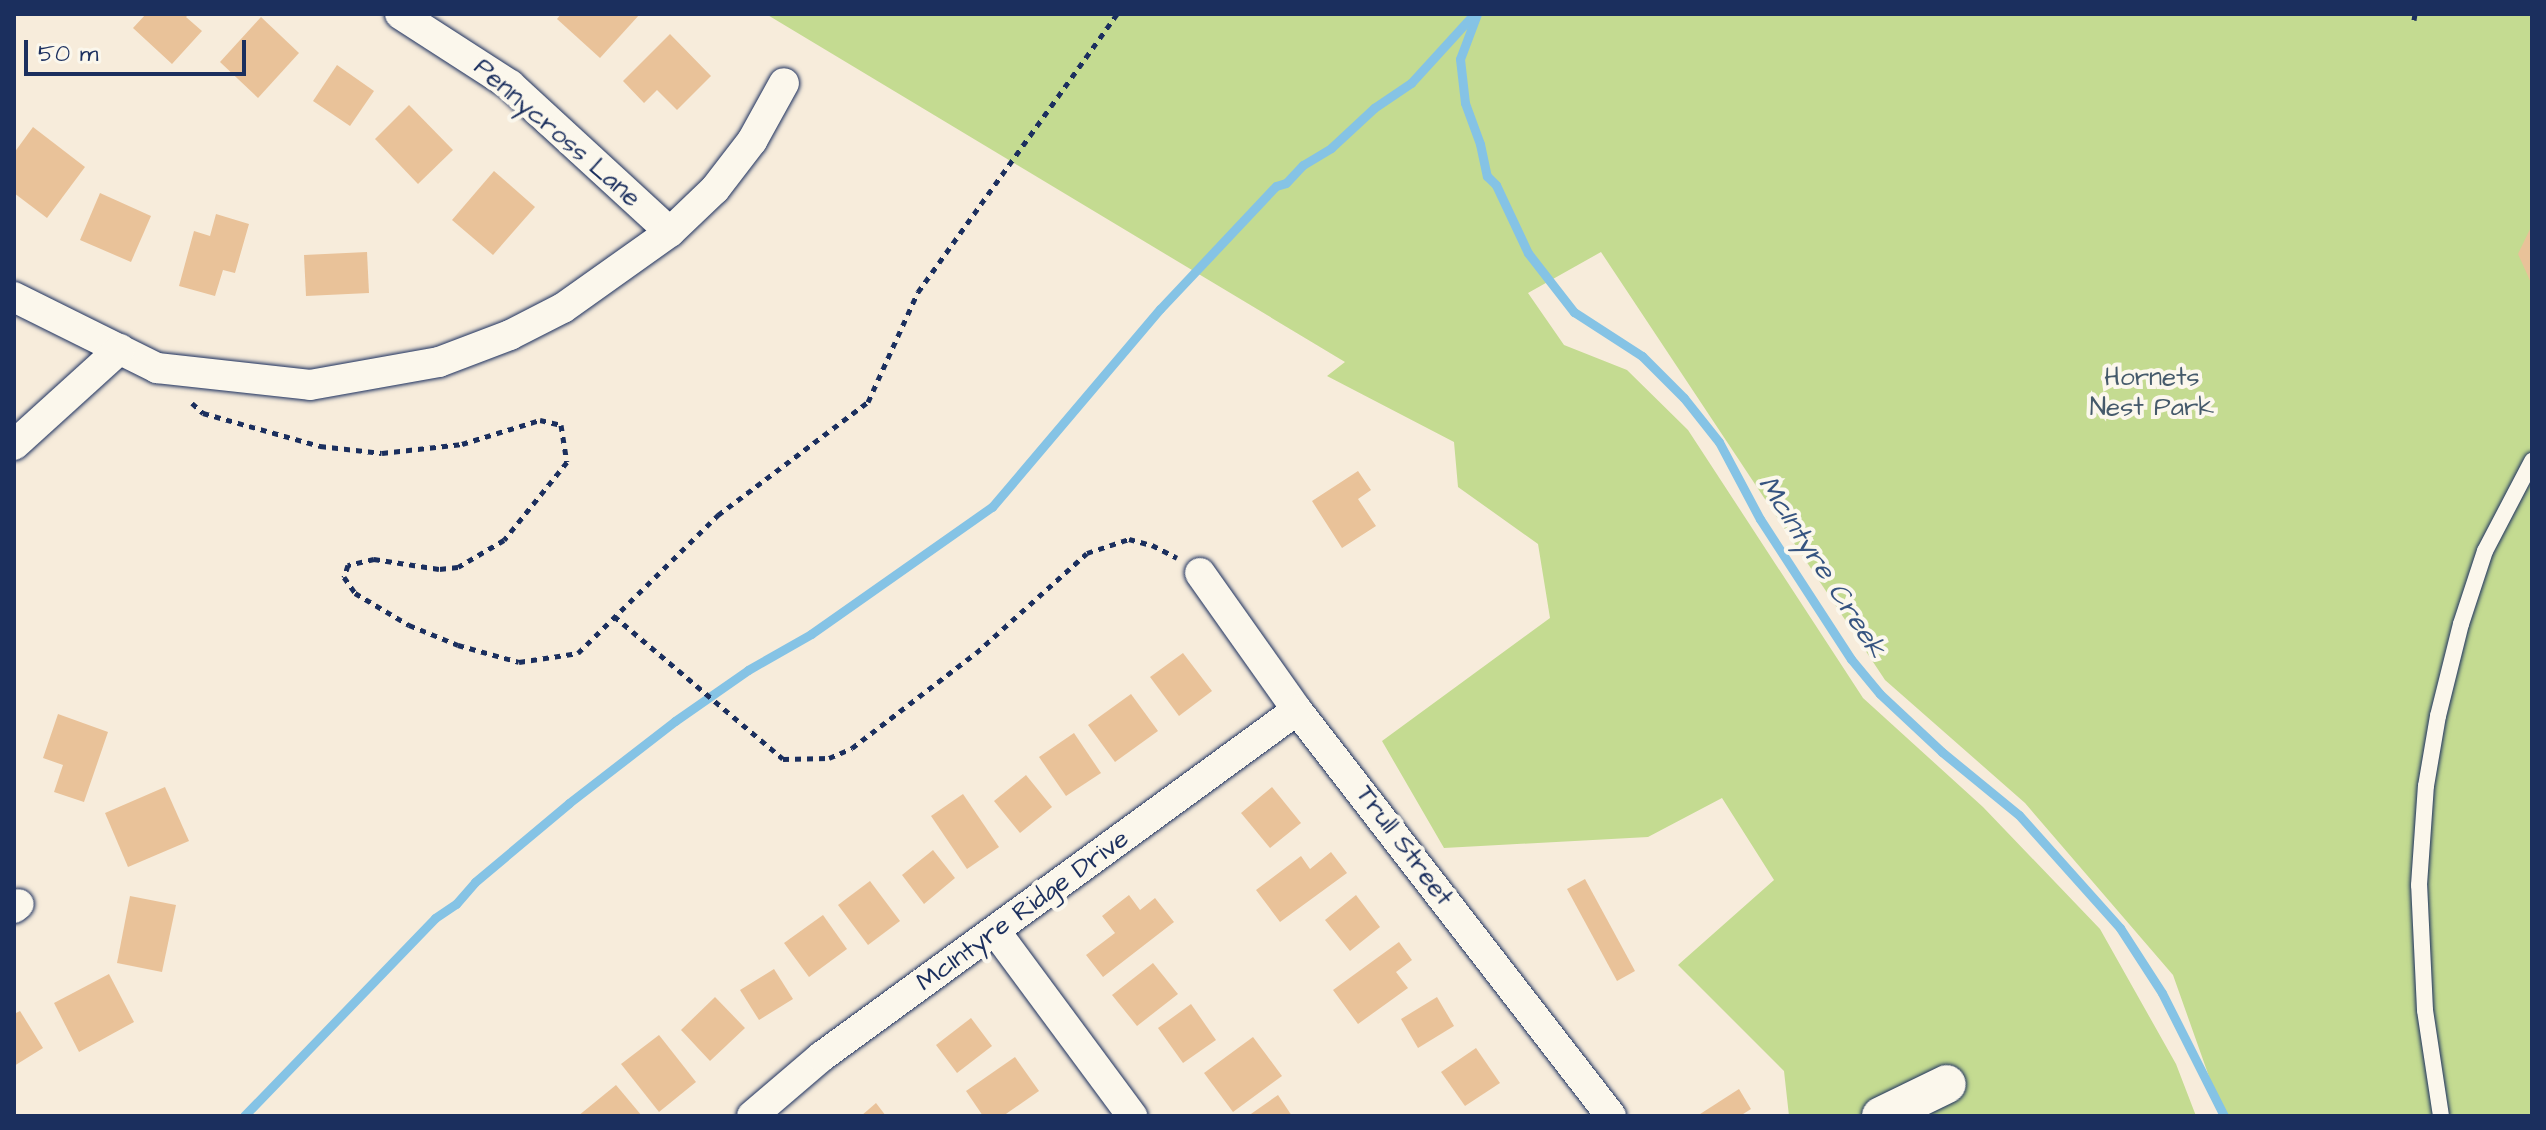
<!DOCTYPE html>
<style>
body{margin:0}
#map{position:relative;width:2546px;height:1130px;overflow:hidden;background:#f7ecdb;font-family:"Architects Daughter",sans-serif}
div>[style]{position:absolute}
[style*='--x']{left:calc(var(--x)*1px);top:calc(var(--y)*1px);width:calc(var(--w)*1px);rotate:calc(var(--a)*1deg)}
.green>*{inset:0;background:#c4db91}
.stream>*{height:9px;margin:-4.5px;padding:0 4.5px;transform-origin:4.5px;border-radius:4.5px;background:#85c3e5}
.building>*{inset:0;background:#e9c299}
.path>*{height:5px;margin-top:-2.5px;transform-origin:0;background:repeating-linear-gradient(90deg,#1b2f5e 0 6px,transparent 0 12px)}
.roads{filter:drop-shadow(0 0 2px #1b2f5e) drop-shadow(0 0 2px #1b2f5e)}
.service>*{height:16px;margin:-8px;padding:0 8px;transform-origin:8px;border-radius:8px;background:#fbf7ec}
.minor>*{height:30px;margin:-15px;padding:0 15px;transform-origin:15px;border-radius:15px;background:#fbf7ec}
.tertiary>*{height:38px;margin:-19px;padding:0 19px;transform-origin:19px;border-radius:19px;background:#fbf7ec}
span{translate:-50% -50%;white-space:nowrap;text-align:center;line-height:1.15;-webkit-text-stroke:8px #fbf7ec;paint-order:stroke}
.street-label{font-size:26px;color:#1b2f5e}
.park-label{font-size:26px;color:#455a6b}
.water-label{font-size:28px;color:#365480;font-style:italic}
.frame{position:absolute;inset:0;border:16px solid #1b2f5e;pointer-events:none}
.scale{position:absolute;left:24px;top:40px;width:222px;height:36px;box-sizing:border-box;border:4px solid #1b2f5e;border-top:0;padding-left:10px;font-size:24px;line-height:28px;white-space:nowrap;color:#1b2f5e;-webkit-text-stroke:6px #fbf7ec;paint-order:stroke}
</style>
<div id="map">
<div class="green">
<div style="clip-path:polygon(766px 14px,2532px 14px,2532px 1116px,2223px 1116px,2173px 975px,2025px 803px,1885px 680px,1601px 252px,1528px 293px,1564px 345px,1627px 370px,1688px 430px,1863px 698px,1983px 807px,2100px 929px,2176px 1064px,2196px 1116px,1789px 1116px,1784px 1071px,1678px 965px,1774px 880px,1722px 798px,1648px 837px,1444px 848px,1382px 741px,1550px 618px,1538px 544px,1458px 487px,1454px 442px,1327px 376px,1345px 362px)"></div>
</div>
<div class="stream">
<div style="--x:1477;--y:14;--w:48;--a:110.7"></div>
<div style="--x:1460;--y:59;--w:44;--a:83.5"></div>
<div style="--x:1465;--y:103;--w:44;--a:69.9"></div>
<div style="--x:1480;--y:144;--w:33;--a:78"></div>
<div style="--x:1487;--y:176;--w:13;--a:45"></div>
<div style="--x:1496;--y:185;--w:75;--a:64.8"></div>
<div style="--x:1528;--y:253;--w:75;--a:52.1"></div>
<div style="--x:1574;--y:312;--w:81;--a:32.9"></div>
<div style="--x:1642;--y:356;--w:59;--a:45"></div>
<div style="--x:1684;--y:398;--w:56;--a:51.5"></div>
<div style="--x:1719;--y:442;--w:87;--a:62"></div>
<div style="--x:1760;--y:519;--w:167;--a:57"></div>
<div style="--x:1851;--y:659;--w:45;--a:50.4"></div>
<div style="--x:1880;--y:694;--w:85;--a:43.1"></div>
<div style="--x:1942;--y:752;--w:99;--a:39.3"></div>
<div style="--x:2019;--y:815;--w:152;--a:48.2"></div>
<div style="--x:2120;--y:928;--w:77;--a:57.1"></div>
<div style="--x:2162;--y:993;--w:138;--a:63.2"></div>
<div style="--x:244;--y:1116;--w:275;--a:-46"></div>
<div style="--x:435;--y:918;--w:25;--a:-34"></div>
<div style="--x:456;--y:904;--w:29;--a:-49"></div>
<div style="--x:475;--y:882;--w:123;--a:-40"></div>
<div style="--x:569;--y:803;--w:134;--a:-37.7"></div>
<div style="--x:675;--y:721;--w:89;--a:-34.9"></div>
<div style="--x:748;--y:670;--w:73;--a:-29.7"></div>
<div style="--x:811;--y:634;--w:221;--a:-35.1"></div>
<div style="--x:992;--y:507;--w:260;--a:-49.7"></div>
<div style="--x:1160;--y:309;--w:169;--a:-46.7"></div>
<div style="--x:1276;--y:186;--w:10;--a:-17"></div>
<div style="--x:1286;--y:183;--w:25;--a:-47"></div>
<div style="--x:1303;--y:165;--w:33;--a:-31"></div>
<div style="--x:1331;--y:148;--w:59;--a:-42.9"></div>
<div style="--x:1374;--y:108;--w:45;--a:-34"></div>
<div style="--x:1411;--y:83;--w:93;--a:-47.6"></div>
</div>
<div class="building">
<div style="clip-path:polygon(146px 14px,189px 14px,186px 17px,202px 31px,172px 64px,133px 28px)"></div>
<div style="clip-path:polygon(561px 14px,640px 14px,600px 58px,557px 19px)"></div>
<div style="clip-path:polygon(261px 17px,299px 53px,258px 98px,220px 62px)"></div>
<div style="clip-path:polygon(670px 34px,711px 76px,677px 110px,657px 90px,644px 103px,623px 81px)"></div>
<div style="clip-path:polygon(337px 65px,374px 91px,350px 126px,313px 101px)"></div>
<div style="clip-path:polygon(409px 105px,453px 150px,418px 184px,375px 139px)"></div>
<div style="clip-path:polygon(33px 127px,85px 167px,47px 218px,14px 193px,14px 153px)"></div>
<div style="clip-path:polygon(494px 171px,535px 207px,493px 255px,452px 220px)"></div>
<div style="clip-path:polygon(100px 193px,151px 216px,131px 262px,80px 240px)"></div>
<div style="clip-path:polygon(216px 214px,249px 224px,235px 273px,223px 270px,215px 296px,179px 286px,194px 231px,210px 236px)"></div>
<div style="clip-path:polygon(2532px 225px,2532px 285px,2518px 254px)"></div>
<div style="clip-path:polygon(367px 252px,369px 293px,306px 296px,304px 255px)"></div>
<div style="clip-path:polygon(1358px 471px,1371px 490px,1358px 499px,1376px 526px,1342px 548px,1312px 501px)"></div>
<div style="clip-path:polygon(1183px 653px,1212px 691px,1179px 716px,1150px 677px)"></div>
<div style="clip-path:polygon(1131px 694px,1158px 731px,1115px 762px,1088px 725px)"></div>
<div style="clip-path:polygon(58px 714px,108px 732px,84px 802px,54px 792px,63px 765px,43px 758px)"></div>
<div style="clip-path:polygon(1074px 733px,1101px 773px,1066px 796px,1039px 757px)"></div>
<div style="clip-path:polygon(1026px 775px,1052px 807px,1020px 833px,994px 801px)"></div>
<div style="clip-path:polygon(165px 787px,189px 841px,128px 867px,105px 813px)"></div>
<div style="clip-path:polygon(1272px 787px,1301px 823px,1270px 848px,1241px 813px)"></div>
<div style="clip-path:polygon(963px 794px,999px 847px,967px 869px,931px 816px)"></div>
<div style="clip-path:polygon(933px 850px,955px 878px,924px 904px,902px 875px)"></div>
<div style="clip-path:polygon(1331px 852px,1347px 873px,1280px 922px,1256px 890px,1301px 856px,1310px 869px)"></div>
<div style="clip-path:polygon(1585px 879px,1635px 971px,1617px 981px,1567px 889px)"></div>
<div style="clip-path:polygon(870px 881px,900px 921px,868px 945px,838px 905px)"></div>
<div style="clip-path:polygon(1129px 895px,1140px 910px,1155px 898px,1174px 922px,1103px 977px,1086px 955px,1115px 933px,1102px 916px)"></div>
<div style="clip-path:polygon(1356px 895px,1380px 927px,1350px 951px,1325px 920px)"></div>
<div style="clip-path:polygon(130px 896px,176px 905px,162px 972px,117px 963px)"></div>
<div style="clip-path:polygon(823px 915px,847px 949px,809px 977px,784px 943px)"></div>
<div style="clip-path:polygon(1399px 942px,1412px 960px,1396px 972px,1408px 988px,1358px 1024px,1333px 990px)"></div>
<div style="clip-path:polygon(1153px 963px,1178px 994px,1137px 1026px,1112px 995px)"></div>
<div style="clip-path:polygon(774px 969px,793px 999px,759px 1020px,740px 990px)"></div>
<div style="clip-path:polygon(109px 974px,134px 1022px,79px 1052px,54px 1003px)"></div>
<div style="clip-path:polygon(715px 997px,745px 1028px,710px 1061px,681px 1030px)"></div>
<div style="clip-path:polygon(1437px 997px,1454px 1026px,1418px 1048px,1401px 1019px)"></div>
<div style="clip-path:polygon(1191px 1004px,1216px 1040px,1183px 1063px,1158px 1028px)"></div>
<div style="clip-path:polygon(20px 1011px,43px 1048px,14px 1066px,14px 1014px)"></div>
<div style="clip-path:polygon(971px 1018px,992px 1046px,957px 1073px,936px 1045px)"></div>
<div style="clip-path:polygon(659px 1035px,696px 1082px,659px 1112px,621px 1064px)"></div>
<div style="clip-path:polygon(1253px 1037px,1282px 1076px,1233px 1112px,1204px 1073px)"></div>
<div style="clip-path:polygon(1476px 1048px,1500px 1083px,1465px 1106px,1441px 1072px)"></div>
<div style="clip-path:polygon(1015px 1057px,1039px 1091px,1003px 1116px,983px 1116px,966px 1091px)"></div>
<div style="clip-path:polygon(616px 1085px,642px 1116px,578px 1116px)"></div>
<div style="clip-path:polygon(1739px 1089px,1751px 1109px,1740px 1116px,1697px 1116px)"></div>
<div style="clip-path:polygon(1278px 1095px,1292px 1116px,1248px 1116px)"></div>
<div style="clip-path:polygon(876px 1103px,886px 1116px,861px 1116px)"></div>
</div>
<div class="path">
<div style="--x:2414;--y:20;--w:6;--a:-81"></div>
<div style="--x:192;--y:403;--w:15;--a:42"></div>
<div style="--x:203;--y:413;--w:122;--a:15.8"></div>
<div style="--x:320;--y:446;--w:62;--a:6.4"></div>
<div style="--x:382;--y:453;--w:81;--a:-6.4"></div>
<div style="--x:462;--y:444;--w:82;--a:-17.1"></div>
<div style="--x:540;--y:420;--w:22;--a:13"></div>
<div style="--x:561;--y:425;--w:37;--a:81"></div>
<div style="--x:567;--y:462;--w:100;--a:128.9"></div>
<div style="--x:504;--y:540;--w:53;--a:149.6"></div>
<div style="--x:458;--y:567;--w:19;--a:174"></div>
<div style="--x:439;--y:569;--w:66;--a:-171.3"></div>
<div style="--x:374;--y:559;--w:27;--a:167"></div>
<div style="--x:348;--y:565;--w:13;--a:108"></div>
<div style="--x:344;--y:577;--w:19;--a:55"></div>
<div style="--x:355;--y:593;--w:63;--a:30.7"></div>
<div style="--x:409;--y:625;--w:53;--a:22.2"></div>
<div style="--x:458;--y:645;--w:63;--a:15.6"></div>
<div style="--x:519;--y:662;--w:60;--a:-8.7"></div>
<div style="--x:578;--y:653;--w:197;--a:-44.6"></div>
<div style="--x:718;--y:515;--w:188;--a:-37"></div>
<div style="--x:868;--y:402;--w:121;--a:-65.6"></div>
<div style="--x:918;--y:292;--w:342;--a:-54.4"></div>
<div style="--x:614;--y:616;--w:221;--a:40.2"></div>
<div style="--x:783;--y:759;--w:46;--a:-1.2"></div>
<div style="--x:829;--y:758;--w:25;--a:-23"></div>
<div style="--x:852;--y:748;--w:156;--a:-37.5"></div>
<div style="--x:976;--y:653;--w:149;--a:-42"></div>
<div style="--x:1087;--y:553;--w:44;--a:-18.4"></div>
<div style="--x:1129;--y:539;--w:24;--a:15"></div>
<div style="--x:1152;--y:545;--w:28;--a:27"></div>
</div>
<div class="roads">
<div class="service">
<div style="--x:2441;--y:1116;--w:107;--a:-98.6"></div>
<div style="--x:2425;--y:1010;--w:125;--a:-92.7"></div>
<div style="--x:2419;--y:885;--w:99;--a:-86"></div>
<div style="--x:2426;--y:786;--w:71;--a:-80.3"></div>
<div style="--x:2438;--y:716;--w:95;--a:-76"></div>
<div style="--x:2461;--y:624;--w:77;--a:-71.8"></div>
<div style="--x:2485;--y:551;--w:102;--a:-62.4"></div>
</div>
<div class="minor">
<div style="--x:400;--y:14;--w:131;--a:32.8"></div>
<div style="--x:510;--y:85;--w:217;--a:42.6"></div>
<div style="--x:14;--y:297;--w:160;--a:26.4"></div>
<div style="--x:157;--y:368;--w:154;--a:6.3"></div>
<div style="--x:310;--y:385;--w:131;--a:-10.1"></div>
<div style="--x:439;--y:362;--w:76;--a:-20.8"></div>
<div style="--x:510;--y:335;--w:59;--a:-27"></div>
<div style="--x:563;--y:308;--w:131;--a:-35.4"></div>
<div style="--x:670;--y:232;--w:62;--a:-43.7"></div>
<div style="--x:715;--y:189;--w:61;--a:-52.4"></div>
<div style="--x:752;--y:141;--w:66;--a:-61.1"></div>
<div style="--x:14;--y:445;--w:143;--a:-42.2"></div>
<div style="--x:1200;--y:573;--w:168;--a:54.7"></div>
<div style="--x:1297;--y:710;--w:513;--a:52.28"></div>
<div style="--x:14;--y:908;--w:6;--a:-39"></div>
<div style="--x:996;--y:932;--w:229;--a:53.5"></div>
<div style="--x:752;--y:1116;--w:91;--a:-40.5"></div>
<div style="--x:821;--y:1057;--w:589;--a:-36.09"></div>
</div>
<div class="tertiary">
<div style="--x:1881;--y:1116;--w:73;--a:-25.9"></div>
</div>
</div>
<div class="street-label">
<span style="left:557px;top:133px;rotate:41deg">Pennycross Lane</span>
<span style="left:1404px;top:846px;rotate:53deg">Trull Street</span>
<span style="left:1023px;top:911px;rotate:-36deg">McIntyre Ridge Drive</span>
</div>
<div class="park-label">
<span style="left:2152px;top:393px">Hornets<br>Nest Park</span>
</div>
<div class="water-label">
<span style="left:1822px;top:567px;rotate:57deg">McIntyre Creek</span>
</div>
<div class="frame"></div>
<div class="scale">50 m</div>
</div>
